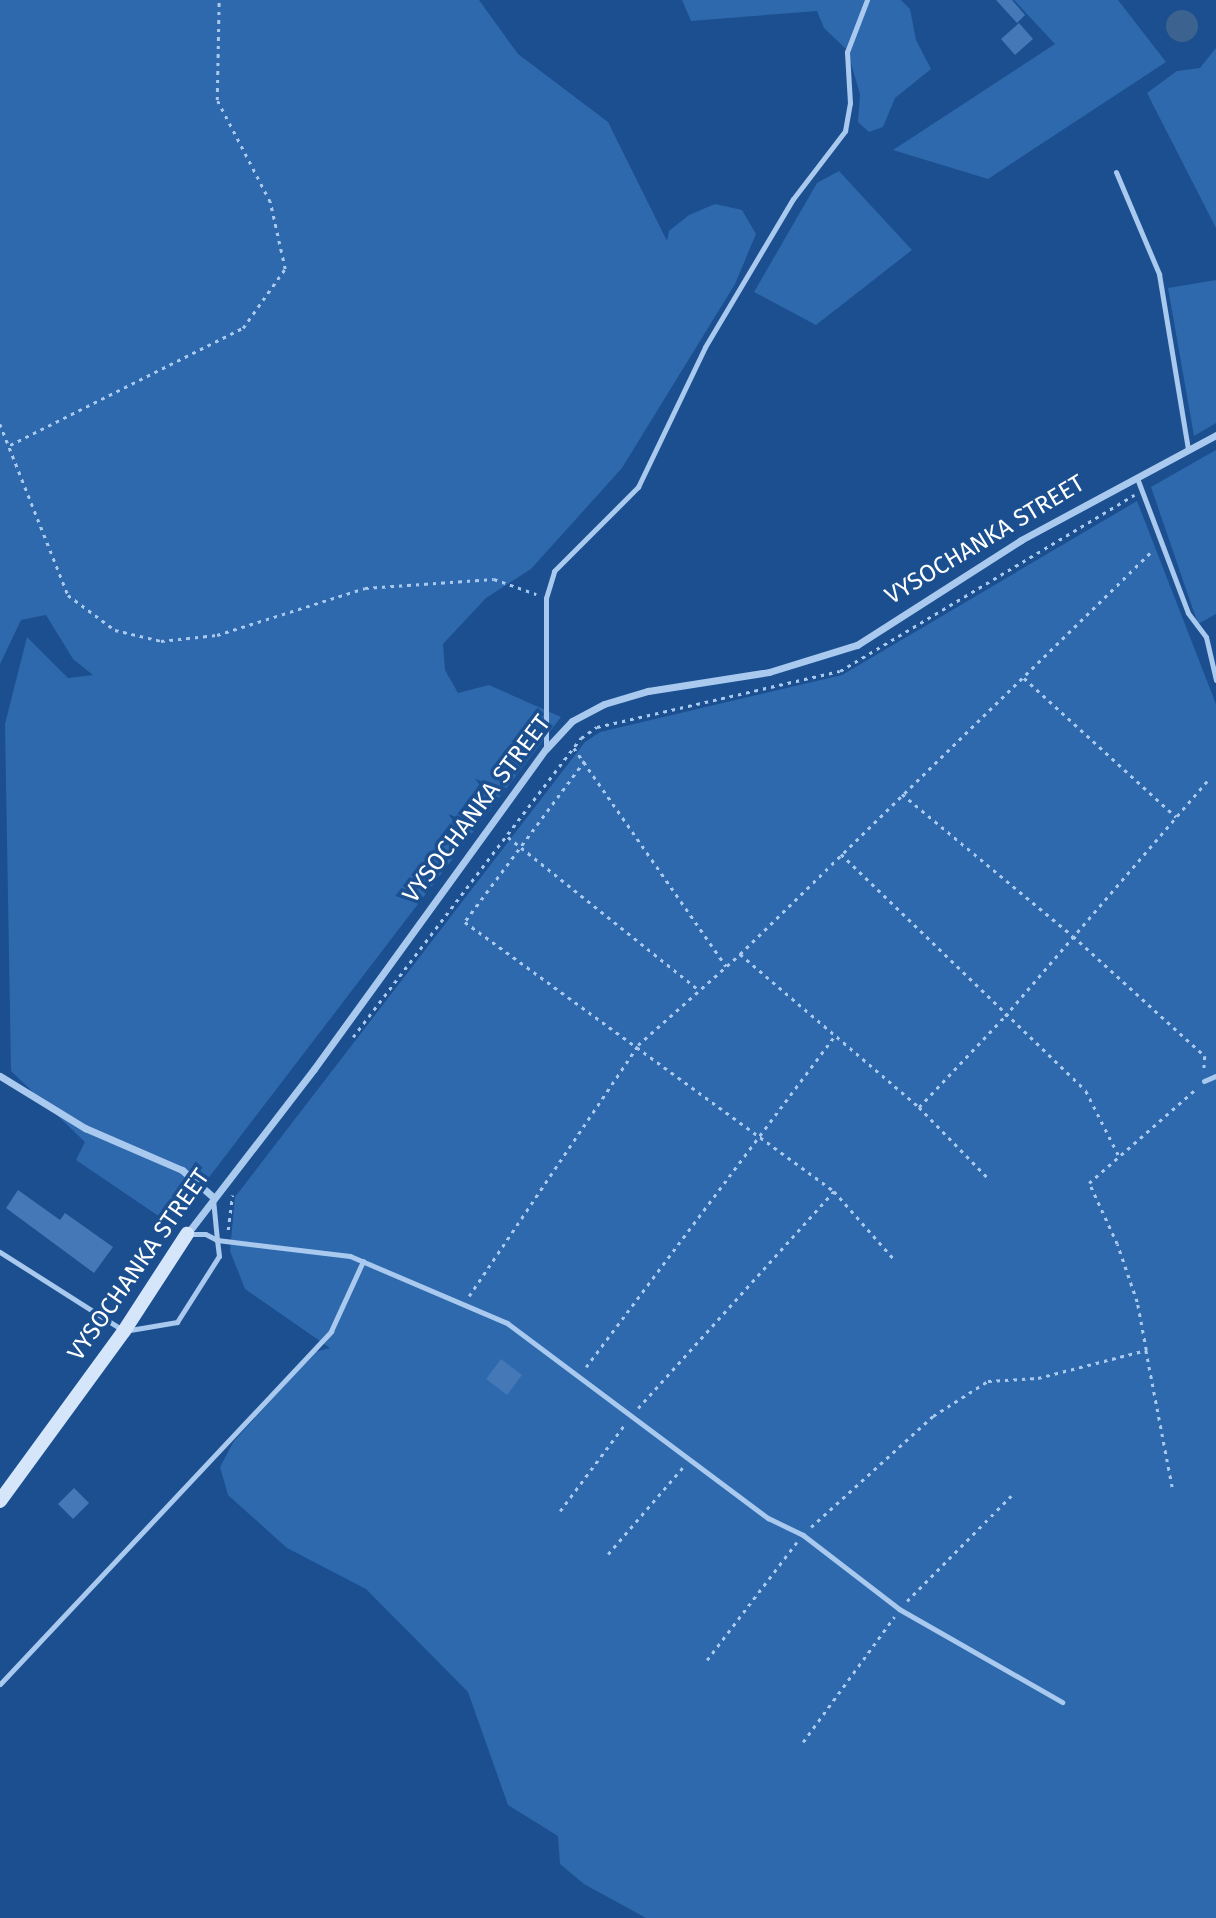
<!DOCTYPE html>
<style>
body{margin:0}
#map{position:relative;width:1216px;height:1918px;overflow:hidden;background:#1b4f8f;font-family:"Fira Sans",sans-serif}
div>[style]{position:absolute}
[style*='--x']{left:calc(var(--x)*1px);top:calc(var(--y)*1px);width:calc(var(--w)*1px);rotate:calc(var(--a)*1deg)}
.green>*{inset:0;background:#2e69ad}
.water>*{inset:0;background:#3c6290}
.round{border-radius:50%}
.building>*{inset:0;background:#4478b7}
.path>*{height:2.5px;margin-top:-1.25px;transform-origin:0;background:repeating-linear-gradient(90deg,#a9c9ee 0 3.5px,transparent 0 8.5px)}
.lane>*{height:5px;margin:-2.5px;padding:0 2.5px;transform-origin:2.5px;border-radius:2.5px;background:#a9c9ee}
.street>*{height:7px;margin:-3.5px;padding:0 3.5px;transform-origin:3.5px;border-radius:3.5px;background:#a9c9ee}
.secondary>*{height:14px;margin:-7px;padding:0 7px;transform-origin:7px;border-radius:7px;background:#d6e6fa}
span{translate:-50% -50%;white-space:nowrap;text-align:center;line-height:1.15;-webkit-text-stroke:7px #1b4f8f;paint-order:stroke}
.street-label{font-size:24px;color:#fff}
</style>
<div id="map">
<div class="green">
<div style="clip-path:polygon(0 0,479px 0,518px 54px,608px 122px,667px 241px,669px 231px,689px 215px,715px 204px,742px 210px,756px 234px,735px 284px,622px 468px,531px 569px,486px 598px,443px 644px,445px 670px,458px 693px,489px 685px,561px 717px,210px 1176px,160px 1217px,76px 1160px,85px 1142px,11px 1071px,5px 724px,27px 637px,68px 678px,93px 675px,73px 659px,46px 615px,21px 620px,0 664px)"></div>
<div style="clip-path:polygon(682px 0,901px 0,910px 9px,916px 40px,931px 69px,895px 98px,883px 127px,869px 132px,858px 122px,860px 94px,847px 50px,824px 28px,817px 11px,691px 21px)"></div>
<div style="clip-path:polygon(1014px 0,1118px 0,1166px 62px,988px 179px,893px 150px,1055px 44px)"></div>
<div style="clip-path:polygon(1216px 48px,1216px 228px,1147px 93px,1177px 71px,1200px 68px)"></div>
<div style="clip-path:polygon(839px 171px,912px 250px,816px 325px,754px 292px,817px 183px)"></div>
<div style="clip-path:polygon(1216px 280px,1216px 423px,1194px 436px,1168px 288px)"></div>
<div style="clip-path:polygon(1216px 450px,1216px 614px,1198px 624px,1151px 487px)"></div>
<div style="clip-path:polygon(1137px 501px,1216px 704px,1216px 1918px,646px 1918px,584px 1884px,560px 1864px,558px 1836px,508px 1805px,468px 1692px,366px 1589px,287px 1548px,228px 1495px,220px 1467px,234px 1441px,315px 1352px,330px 1348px,245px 1289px,230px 1251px,235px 1197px,585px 742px,600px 732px,842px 675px)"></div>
</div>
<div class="water">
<div class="round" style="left:1166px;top:10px;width:32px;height:32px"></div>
</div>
<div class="building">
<div style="clip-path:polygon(996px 0,1012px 0,1025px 15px,1017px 23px)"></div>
<div style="clip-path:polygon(1019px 23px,1033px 39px,1015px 55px,1001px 39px)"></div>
<div style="clip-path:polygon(18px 1190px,60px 1220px,65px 1213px,113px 1247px,94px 1273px,6px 1208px)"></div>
<div style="clip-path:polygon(501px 1359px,522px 1375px,507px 1395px,486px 1379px)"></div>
<div style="clip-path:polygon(74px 1488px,89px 1503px,73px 1519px,58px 1504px)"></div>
</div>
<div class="path">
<div style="--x:0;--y:424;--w:184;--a:68.3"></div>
<div style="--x:68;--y:595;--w:59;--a:36.7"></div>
<div style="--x:115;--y:630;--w:47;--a:13.4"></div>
<div style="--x:161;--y:641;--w:56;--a:-6.1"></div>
<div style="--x:217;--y:635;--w:155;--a:-17.6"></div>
<div style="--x:365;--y:588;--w:129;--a:-4"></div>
<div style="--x:494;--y:579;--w:45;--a:19.7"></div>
<div style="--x:10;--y:445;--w:261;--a:-26.7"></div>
<div style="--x:243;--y:328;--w:72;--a:-54.6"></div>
<div style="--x:285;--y:269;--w:69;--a:-102.6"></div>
<div style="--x:270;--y:202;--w:115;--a:-117.5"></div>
<div style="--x:217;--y:100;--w:100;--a:-88.9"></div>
<div style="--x:1024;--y:678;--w:206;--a:42.4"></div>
<div style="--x:574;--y:748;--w:266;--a:55.1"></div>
<div style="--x:585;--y:761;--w:201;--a:126.7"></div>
<div style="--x:465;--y:922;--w:457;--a:36.1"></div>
<div style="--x:834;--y:1191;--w:91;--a:48.6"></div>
<div style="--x:902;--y:794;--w:222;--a:39.7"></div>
<div style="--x:1073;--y:936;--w:178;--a:42.3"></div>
<div style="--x:1205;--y:1056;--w:13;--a:94"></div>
<div style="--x:508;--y:837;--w:245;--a:38.7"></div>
<div style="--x:841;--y:854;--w:341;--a:44"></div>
<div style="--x:1086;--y:1091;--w:75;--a:63.1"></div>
<div style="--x:740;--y:954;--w:235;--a:40.5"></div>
<div style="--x:919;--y:1107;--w:100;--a:45.8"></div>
<div style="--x:353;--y:1037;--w:376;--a:-52.7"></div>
<div style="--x:581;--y:738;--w:19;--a:-35"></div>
<div style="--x:597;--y:727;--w:249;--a:-13"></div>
<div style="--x:840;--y:671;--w:343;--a:-30.9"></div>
<div style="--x:919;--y:1107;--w:125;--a:-46.6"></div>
<div style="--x:1005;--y:1016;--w:314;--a:-49.3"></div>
<div style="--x:228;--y:1230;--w:35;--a:-83"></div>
<div style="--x:469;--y:1296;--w:303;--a:-56"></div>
<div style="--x:638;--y:1045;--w:137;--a:-41.7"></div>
<div style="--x:740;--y:954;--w:576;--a:-44.37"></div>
<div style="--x:1146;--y:1350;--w:143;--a:79.1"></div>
<div style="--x:586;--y:1367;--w:415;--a:-53.1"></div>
<div style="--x:638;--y:1408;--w:292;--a:-47.9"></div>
<div style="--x:560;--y:1511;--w:109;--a:-53.2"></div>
<div style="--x:811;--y:1527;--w:165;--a:-42.3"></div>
<div style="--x:933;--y:1416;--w:65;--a:-32.5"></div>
<div style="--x:988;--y:1381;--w:50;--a:-3.4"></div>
<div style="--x:1038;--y:1378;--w:112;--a:-14.5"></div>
<div style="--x:1146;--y:1350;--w:49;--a:-100.6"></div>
<div style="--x:1137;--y:1302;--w:61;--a:-109"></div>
<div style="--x:1117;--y:1244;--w:67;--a:-114.7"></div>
<div style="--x:1089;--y:1183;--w:142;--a:-41.3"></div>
<div style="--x:608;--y:1554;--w:115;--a:-49.2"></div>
<div style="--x:907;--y:1601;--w:148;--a:-45.3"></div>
<div style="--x:707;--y:1660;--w:148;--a:-52.7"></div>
<div style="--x:803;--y:1742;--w:155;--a:-53.9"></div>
</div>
<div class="lane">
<div style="--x:1116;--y:172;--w:111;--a:67.1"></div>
<div style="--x:1159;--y:274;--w:178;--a:80.6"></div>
<div style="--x:1137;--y:478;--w:144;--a:69.3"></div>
<div style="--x:1188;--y:613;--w:30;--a:53"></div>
<div style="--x:1206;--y:637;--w:44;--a:76.9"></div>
<div style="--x:546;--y:749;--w:151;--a:-90"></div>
<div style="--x:546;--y:598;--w:28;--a:-73"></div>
<div style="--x:554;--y:571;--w:119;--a:-45"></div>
<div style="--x:638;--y:487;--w:155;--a:-64.4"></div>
<div style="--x:705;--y:347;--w:172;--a:-59.3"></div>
<div style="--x:793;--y:199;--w:86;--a:-52.6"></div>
<div style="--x:845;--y:131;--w:28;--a:-80"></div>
<div style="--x:850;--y:103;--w:51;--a:-93.4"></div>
<div style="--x:847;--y:52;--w:56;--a:-69"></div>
<div style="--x:1204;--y:1081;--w:13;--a:-23"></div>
<div style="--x:213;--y:1199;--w:41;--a:84.4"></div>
<div style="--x:217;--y:1240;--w:134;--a:6.9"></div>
<div style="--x:350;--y:1256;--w:171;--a:23.1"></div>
<div style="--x:507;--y:1323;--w:326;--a:36.8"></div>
<div style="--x:768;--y:1518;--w:39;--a:26"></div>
<div style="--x:803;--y:1535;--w:121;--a:37.6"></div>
<div style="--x:899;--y:1609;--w:188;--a:29.7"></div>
<div style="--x:0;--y:1252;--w:147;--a:32.5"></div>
<div style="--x:124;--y:1331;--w:54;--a:-9.6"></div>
<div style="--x:177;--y:1322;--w:78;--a:-57.5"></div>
<div style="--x:219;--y:1256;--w:16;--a:-97"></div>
<div style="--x:217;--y:1240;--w:13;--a:-153"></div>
<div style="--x:205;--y:1234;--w:15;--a:180"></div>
<div style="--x:0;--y:1684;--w:484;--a:-46.8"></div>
<div style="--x:331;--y:1331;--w:77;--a:-65.4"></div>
</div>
<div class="street">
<div style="--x:0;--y:1076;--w:100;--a:31.5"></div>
<div style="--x:85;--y:1128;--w:106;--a:23.4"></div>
<div style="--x:182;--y:1170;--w:40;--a:41"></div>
<div style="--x:187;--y:1234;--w:208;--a:-52.4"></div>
<div style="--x:314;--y:1069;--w:395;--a:-54.1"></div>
<div style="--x:546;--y:749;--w:38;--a:-47"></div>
<div style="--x:572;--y:721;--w:36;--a:-28"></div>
<div style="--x:604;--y:704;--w:46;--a:-16.5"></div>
<div style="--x:648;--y:691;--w:122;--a:-8.9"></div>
<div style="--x:769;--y:672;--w:92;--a:-17.1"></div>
<div style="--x:857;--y:645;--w:195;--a:-32.6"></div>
<div style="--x:1021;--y:540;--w:221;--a:-28.3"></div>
</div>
<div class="secondary">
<div style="--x:0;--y:1501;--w:210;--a:-53.9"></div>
<div style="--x:124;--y:1331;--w:116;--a:-57"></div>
</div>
<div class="street-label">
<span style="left:985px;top:540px;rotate:-31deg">VYSOCHANKA STREET</span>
<span style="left:477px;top:809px;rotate:-53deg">VYSOCHANKA STREET</span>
<span style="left:139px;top:1265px;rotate:-55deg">VYSOCHANKA STREET</span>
</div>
</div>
